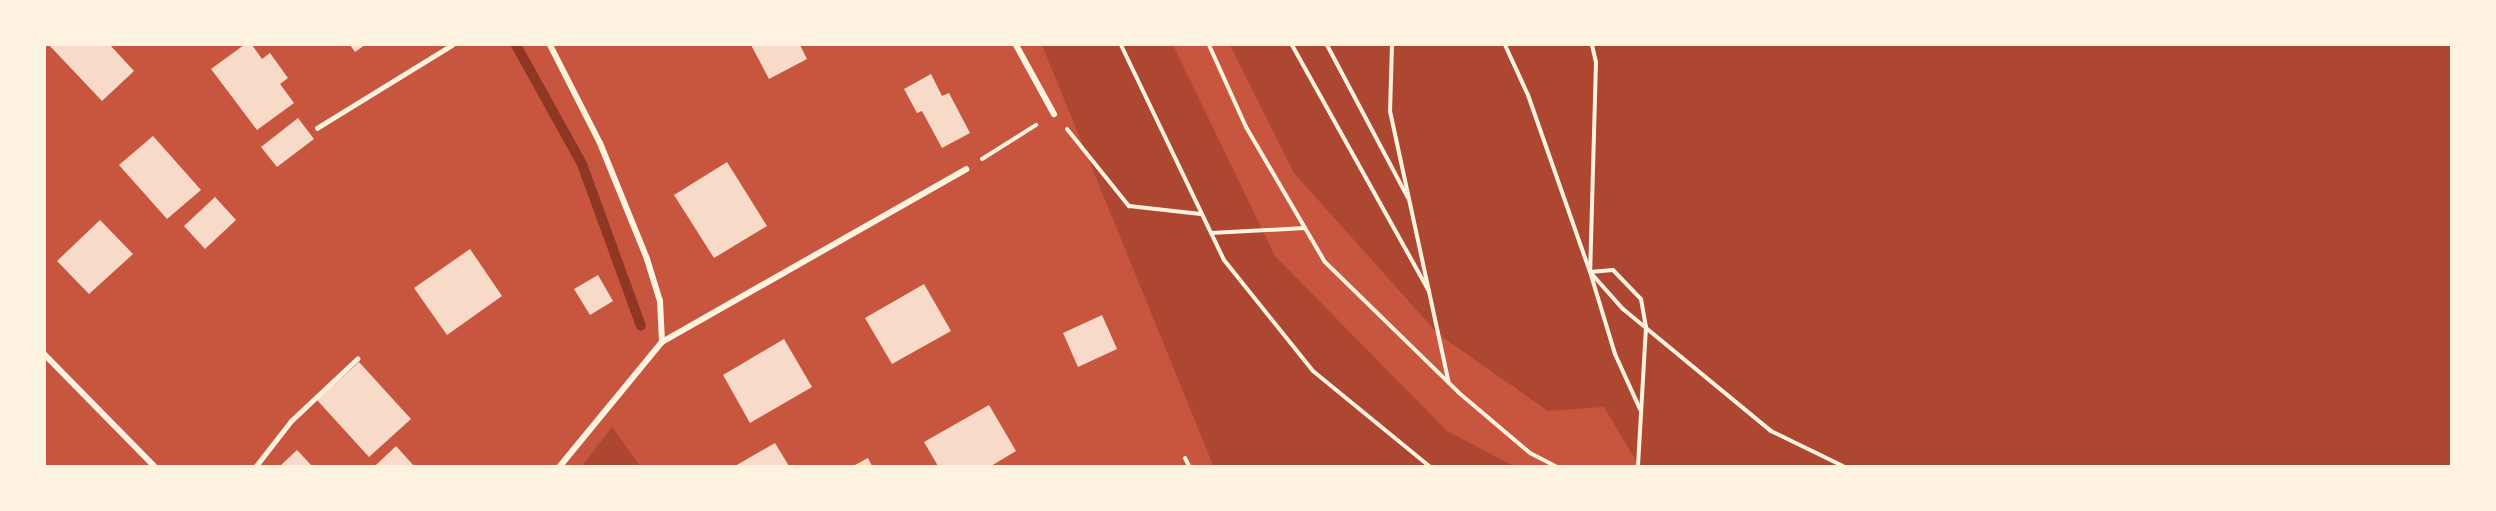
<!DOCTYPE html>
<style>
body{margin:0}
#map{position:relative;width:2496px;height:511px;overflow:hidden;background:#c8553d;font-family:Figtree,sans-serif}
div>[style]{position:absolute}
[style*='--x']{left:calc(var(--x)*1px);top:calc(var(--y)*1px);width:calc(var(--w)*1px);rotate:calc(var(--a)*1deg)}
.green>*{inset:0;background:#ae4732}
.stream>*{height:10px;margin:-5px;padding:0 5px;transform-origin:5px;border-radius:5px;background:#8f3625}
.building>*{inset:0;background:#f7dbc8}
.path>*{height:4px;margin:-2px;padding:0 2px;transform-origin:2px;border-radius:2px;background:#fff3e0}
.service>*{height:4.5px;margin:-2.25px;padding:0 2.25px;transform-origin:2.25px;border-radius:2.25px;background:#fff3e0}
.minor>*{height:6px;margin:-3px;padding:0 3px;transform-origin:3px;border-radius:3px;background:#fff3e0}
span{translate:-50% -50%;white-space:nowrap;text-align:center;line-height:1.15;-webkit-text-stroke:4.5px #fff3e0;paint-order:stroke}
.frame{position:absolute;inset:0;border:46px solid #fff3e0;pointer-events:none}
</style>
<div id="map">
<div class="green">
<div style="clip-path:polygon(1042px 45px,1173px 45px,1275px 256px,1447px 431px,1514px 466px,1213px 465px)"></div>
<div style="clip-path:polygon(1230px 45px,2451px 45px,2451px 466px,1639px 466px,1604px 407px,1548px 411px,1438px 334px,1294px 173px)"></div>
<div style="clip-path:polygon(612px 427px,640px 466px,582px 466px)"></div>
</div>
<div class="stream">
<div style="--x:516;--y:45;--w:136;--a:61"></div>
<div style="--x:582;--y:164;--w:172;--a:70"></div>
</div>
<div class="building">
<div style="clip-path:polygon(49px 45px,110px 45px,134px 71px,102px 101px)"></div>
<div style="clip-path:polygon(244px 45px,252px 45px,262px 59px,270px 53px,288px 78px,280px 84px,294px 103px,257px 130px,211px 69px)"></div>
<div style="clip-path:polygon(350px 45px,365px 45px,355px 52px)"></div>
<div style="clip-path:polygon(751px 45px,800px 45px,807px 59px,769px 79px)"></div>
<div style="clip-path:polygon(931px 74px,942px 96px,949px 93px,970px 133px,942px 148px,922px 111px,917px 113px,904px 89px)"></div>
<div style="clip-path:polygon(298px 118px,314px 139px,277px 167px,261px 147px)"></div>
<div style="clip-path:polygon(153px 136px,201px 190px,167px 219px,119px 165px)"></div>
<div style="clip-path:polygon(727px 162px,767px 226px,714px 258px,674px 195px)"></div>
<div style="clip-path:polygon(215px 197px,236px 220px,205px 249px,184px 226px)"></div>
<div style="clip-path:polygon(100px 220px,133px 254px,89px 294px,57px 261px)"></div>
<div style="clip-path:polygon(470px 249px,502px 296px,447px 335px,414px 288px)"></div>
<div style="clip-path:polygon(598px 275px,613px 301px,590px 315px,574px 289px)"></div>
<div style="clip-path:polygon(924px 284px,951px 331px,892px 364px,865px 318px)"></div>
<div style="clip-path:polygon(1102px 315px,1117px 349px,1078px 367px,1063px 333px)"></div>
<div style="clip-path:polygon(784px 339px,812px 387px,750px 423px,723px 375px)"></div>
<div style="clip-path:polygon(359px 362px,411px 419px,369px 457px,317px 400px)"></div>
<div style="clip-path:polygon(989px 405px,1016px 451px,991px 466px,938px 466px,924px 442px)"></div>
<div style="clip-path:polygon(775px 443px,789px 466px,735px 466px)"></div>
<div style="clip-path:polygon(396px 446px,414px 466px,376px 465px)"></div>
<div style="clip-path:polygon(297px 450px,312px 466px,280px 466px)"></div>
<div style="clip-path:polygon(868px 458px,872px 466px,853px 466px)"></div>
</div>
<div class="path">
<div style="--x:1121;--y:45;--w:238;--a:64.4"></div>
<div style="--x:1224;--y:260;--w:142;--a:51.3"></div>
<div style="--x:1313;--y:371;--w:150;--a:39.3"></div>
<div style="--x:1209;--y:45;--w:90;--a:65.7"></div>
<div style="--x:1246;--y:127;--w:156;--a:59.7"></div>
<div style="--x:1325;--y:262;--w:186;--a:44.3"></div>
<div style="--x:1458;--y:392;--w:94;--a:40.3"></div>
<div style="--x:1530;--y:453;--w:29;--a:27"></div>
<div style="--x:1292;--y:45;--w:282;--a:60.9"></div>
<div style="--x:1327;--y:45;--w:173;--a:62.1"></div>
<div style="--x:1392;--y:45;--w:66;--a:91.7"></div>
<div style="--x:1390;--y:111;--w:278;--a:77.8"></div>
<div style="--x:1505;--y:45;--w:55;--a:65.3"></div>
<div style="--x:1528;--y:95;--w:188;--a:70.7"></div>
<div style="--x:1590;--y:272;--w:50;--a:48.3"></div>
<div style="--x:1623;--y:309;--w:192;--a:39.5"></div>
<div style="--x:1771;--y:431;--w:80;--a:25.9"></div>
<div style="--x:1592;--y:45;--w:17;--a:77"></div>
<div style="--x:1596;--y:62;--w:210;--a:91.6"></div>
<div style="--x:1590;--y:272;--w:23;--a:-5"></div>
<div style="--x:1613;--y:270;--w:40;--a:46"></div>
<div style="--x:1641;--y:299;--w:28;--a:80"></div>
<div style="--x:1646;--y:327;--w:139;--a:93.3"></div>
<div style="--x:1067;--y:129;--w:99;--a:51.2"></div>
<div style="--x:1129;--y:206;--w:72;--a:6.3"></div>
<div style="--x:982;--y:159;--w:64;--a:-32.2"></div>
<div style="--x:1211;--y:233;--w:94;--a:-3"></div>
<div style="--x:1591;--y:275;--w:83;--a:73.1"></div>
<div style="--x:1615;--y:354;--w:60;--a:65.6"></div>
<div style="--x:1185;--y:458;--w:9;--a:63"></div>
</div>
<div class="service">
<div style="--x:317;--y:128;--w:158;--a:-31.6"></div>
<div style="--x:256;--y:466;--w:57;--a:-52.1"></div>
<div style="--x:291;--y:421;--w:91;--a:-43.2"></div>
</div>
<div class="minor">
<div style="--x:550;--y:45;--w:110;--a:63"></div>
<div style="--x:600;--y:143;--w:125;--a:67.9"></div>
<div style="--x:647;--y:259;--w:44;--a:72.8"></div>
<div style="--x:660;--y:301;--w:41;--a:87.2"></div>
<div style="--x:1016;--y:45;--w:79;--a:61.2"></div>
<div style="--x:45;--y:355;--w:156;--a:45.5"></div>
<div style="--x:560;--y:466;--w:161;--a:-50.6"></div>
<div style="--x:662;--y:342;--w:350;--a:-29.6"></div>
</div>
<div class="frame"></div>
</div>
